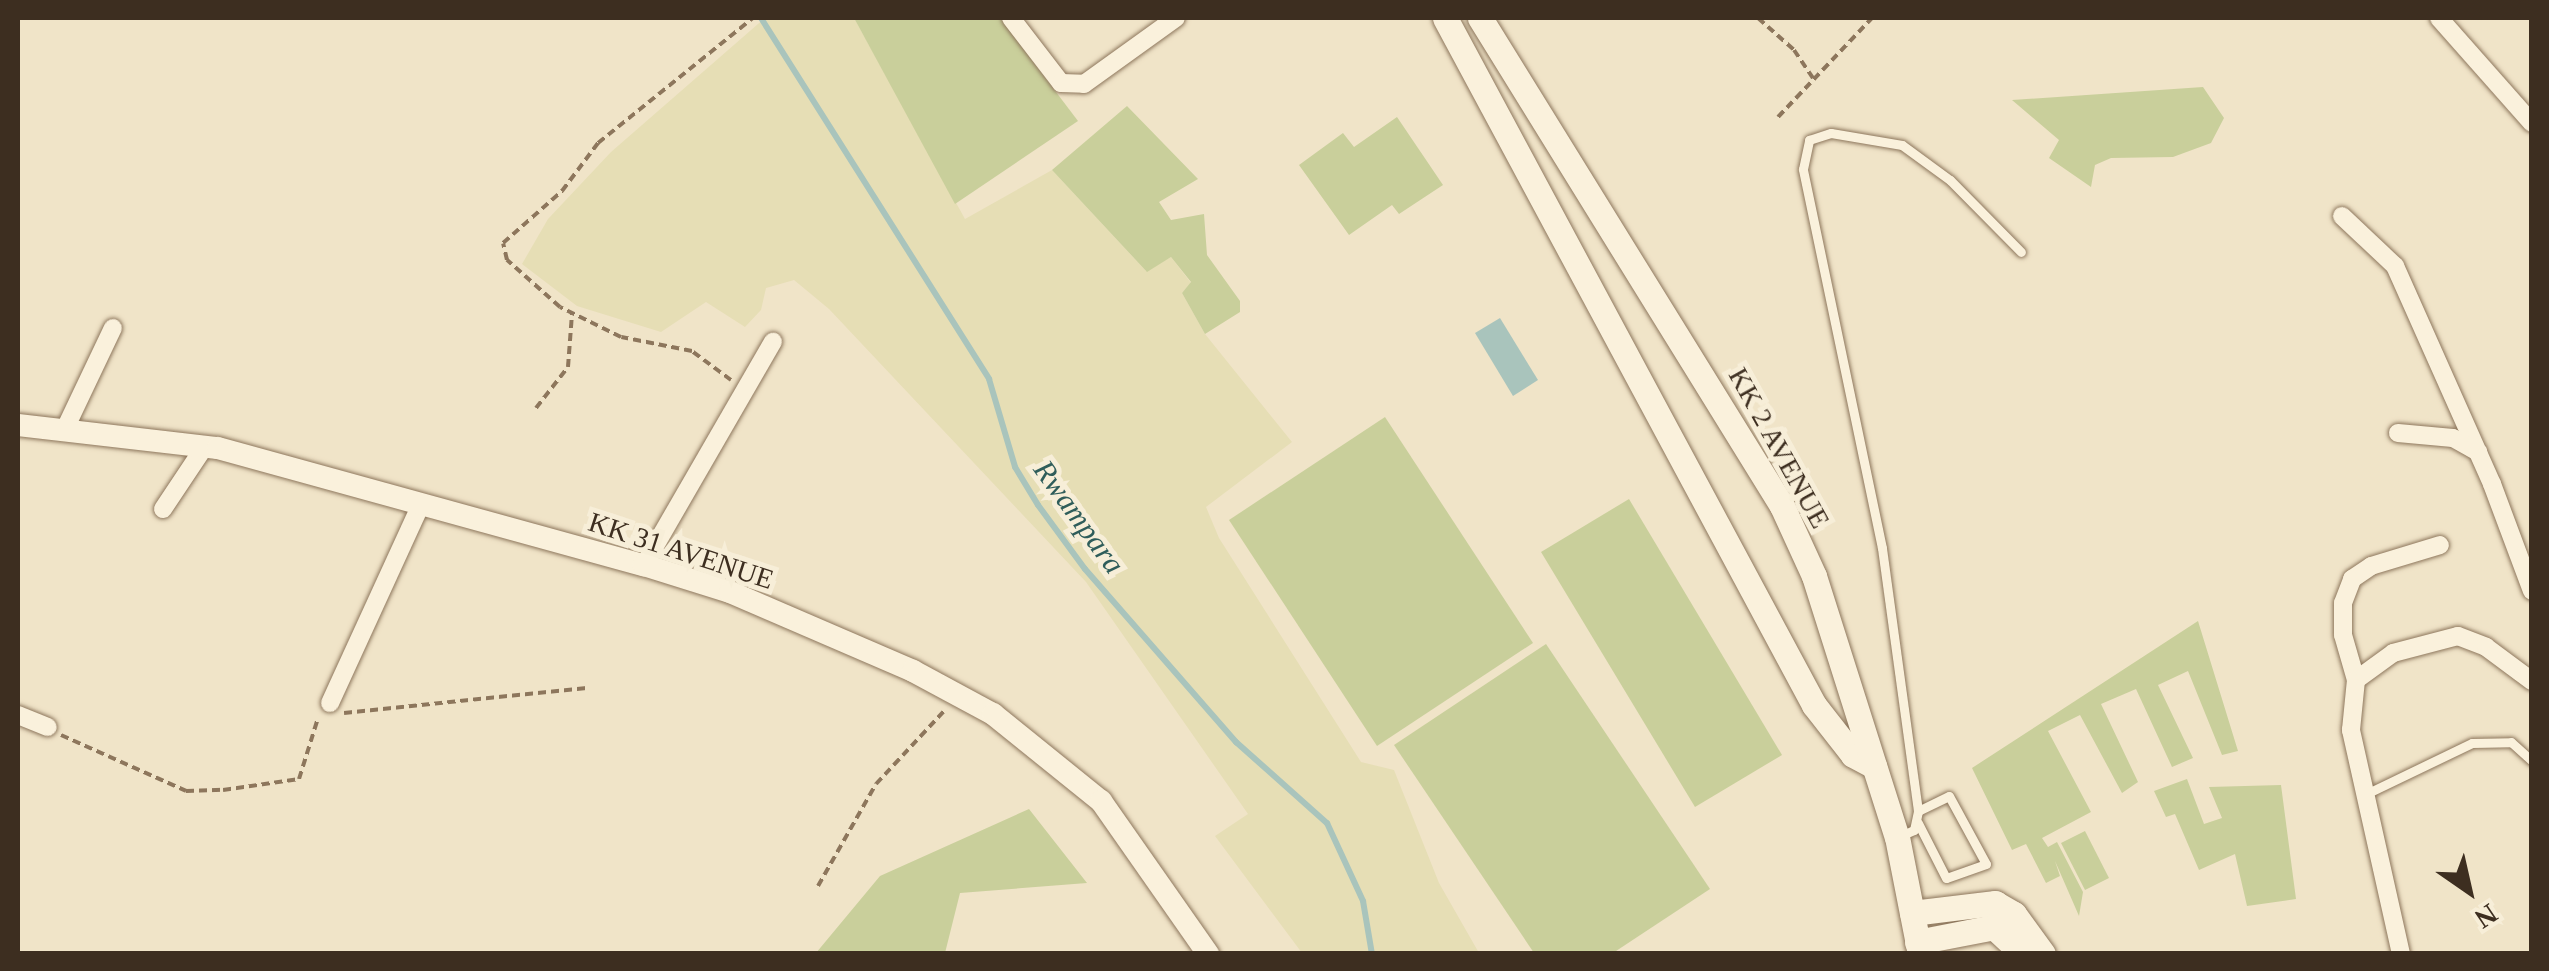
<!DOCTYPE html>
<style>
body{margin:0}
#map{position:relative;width:2549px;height:971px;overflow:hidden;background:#f0e4c8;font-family:Georgia,serif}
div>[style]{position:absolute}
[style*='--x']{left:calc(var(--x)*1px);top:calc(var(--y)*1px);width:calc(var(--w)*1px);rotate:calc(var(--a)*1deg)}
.farmland>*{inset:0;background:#e6deb5}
.green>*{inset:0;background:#c9cf9b}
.water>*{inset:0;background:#a9c4bc}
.stream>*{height:6px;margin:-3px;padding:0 3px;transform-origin:3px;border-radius:3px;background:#a9c4bc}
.path>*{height:4px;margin-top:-2px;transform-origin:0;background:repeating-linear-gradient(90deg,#8d765c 0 8px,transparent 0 13px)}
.roads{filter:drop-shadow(0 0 2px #8d765c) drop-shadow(0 0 2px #8d765c)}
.service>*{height:9px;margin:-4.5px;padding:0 4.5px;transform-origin:4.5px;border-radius:4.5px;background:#faf1dc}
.minor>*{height:18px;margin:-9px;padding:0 9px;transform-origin:9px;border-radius:9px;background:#faf1dc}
.tertiary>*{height:22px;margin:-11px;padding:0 11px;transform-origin:11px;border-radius:11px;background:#faf1dc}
.secondary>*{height:25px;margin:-12.5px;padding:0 12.5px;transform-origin:12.5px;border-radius:12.5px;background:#faf1dc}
span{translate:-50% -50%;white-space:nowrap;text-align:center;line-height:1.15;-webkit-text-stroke:10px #f7eed8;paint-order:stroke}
.street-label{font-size:28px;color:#3d2e20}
.water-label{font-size:30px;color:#2f5d5a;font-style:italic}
.frame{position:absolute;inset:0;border:20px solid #3d2e20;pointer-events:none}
.north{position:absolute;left:2419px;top:841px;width:100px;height:100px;-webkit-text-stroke:8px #f7eed8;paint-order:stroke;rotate:146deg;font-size:28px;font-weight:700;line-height:40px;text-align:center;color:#3d2e20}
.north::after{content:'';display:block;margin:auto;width:35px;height:45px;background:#3d2e20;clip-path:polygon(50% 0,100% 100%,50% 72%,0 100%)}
</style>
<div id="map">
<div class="farmland">
<div style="clip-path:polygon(765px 18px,854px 18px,965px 219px,1052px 170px,1146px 271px,1171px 257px,1191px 283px,1182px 293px,1205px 334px,1292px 442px,1206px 507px,1219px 538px,1361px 762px,1394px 770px,1439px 883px,1479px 953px,1302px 953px,1215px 836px,1248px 814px,1086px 582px,829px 309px,794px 280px,766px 288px,761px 310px,745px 327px,706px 302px,661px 332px,577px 306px,522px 264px,548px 219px,611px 152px)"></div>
</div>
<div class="green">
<div style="clip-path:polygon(854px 18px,1000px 18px,1078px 121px,955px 204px)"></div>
<div style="clip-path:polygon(2203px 87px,2224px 118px,2211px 143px,2173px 157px,2111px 158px,2095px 165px,2091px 187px,2049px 158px,2059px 140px,2012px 100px)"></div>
<div style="clip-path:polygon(1127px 106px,1198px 179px,1159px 202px,1171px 220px,1204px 214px,1207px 255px,1240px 301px,1240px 312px,1205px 334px,1182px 293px,1191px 282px,1171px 257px,1147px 272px,1052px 170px)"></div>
<div style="clip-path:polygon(1397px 117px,1443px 185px,1399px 214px,1392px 205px,1349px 235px,1299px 165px,1343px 133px,1354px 147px)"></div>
<div style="clip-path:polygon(1385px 417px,1533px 643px,1377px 746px,1229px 520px)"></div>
<div style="clip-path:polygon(1629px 499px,1782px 755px,1695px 807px,1541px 552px)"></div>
<div style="clip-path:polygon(2198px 621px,2238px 751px,2222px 755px,2188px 671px,2158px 685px,2193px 758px,2172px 767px,2136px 689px,2101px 704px,2138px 782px,2122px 793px,2080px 715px,2048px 731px,2091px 812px,2042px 838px,2048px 847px,2057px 842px,2083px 892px,2079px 916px,2055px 861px,2060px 876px,2046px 883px,2026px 844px,2012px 850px,1972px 768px)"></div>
<div style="clip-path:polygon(1546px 644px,1710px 889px,1613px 953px,1534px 953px,1394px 745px)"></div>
<div style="clip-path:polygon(2187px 779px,2204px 824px,2222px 818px,2209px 787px,2281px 785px,2296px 899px,2247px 906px,2235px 854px,2199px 870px,2175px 814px,2166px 817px,2154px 791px)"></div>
<div style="clip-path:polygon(1029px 809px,1087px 883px,960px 893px,945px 953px,816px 953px,880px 876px)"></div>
<div style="clip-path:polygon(2085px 831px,2109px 878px,2085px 890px,2061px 843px)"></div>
</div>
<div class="water">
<div style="clip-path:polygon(1500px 318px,1538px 380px,1513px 396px,1475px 333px)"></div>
</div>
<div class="stream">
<div style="--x:761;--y:18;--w:427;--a:57.7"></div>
<div style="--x:989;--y:379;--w:92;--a:73.5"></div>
<div style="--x:1015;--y:467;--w:44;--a:58.8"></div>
<div style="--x:1038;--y:505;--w:79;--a:53.7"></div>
<div style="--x:1085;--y:569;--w:230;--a:48.9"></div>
<div style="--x:1236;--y:742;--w:122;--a:41.7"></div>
<div style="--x:1327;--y:823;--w:86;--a:65.2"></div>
<div style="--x:1363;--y:901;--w:54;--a:80.4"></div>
</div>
<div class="path">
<div style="--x:1758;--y:18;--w:48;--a:41.6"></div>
<div style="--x:1794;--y:50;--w:34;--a:56"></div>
<div style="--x:1778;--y:117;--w:137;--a:-46.5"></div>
<div style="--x:731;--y:380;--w:49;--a:-143.4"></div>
<div style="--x:692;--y:351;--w:72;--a:-168.8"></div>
<div style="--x:621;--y:337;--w:68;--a:-153.8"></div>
<div style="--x:560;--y:307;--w:71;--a:-138.4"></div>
<div style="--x:507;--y:260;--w:17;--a:-103"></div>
<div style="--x:503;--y:243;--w:79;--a:-41.4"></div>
<div style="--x:562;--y:191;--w:60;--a:-53.1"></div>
<div style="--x:598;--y:143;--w:199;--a:-38.9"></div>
<div style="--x:536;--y:408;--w:52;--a:-52"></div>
<div style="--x:568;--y:367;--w:53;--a:-85.7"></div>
<div style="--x:344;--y:713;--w:244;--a:-5.9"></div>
<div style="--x:61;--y:735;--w:137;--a:24.1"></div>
<div style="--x:186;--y:791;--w:37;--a:-2"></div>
<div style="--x:223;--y:790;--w:77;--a:-8.2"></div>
<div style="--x:299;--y:779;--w:64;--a:-72.7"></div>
<div style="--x:818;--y:886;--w:117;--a:-60.4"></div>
<div style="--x:876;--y:784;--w:101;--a:-47"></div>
</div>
<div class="roads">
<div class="service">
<div style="--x:2368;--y:793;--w:115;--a:-25.7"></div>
<div style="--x:2472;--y:743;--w:39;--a:-1"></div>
<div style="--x:2511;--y:742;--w:28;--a:42"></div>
<div style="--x:1918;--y:811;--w:34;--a:-26"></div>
<div style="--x:1949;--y:796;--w:77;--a:61.4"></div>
<div style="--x:1986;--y:864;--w:42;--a:160.7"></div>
<div style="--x:1946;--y:878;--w:62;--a:-117"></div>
<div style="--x:1898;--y:837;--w:17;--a:-24"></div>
<div style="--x:1914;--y:830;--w:19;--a:-78"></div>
<div style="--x:1918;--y:811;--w:265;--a:-97.8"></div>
<div style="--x:1882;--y:548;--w:387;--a:-101.8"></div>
<div style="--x:1803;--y:169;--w:30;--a:-78"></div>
<div style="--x:1809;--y:140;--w:23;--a:-18"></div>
<div style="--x:1831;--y:133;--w:72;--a:9.6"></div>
<div style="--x:1902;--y:145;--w:59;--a:36.1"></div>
<div style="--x:1950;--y:180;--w:101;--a:45.4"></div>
</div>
<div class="minor">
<div style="--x:1011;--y:18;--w:82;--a:52.4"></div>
<div style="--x:1061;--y:83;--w:23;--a:2"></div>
<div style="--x:1084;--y:84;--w:113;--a:-35.7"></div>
<div style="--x:2439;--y:18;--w:140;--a:48.5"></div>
<div style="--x:2342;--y:216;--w:73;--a:43.3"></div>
<div style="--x:2395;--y:266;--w:239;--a:66"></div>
<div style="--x:2492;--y:484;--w:114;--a:69.5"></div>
<div style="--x:64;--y:431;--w:114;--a:-64.6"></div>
<div style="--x:2398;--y:433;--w:55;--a:5.2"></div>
<div style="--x:2453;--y:438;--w:29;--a:29"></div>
<div style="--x:163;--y:509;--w:76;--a:-56.3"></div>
<div style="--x:644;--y:565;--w:258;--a:-60"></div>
<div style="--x:2356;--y:680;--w:47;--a:-106.1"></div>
<div style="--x:2343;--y:635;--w:32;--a:-90"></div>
<div style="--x:2343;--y:603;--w:26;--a:-69"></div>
<div style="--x:2352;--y:579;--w:23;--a:-34"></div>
<div style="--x:2371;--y:566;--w:72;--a:-16.9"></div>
<div style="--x:330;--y:703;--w:217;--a:-65.4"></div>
<div style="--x:18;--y:715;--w:32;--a:22"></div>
<div style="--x:2401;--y:954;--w:230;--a:-102.6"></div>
<div style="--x:2351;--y:730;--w:50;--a:-84.3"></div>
<div style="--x:2356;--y:680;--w:46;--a:-36.1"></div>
<div style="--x:2393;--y:653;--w:67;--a:-14.7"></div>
<div style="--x:2458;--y:636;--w:30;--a:21"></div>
<div style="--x:2486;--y:647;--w:57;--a:36.5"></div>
</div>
<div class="tertiary">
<div style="--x:18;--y:425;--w:201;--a:6.6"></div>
<div style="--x:218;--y:448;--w:442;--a:15.4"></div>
<div style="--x:644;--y:565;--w:90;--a:17.4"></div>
<div style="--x:730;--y:592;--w:199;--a:23.3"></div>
<div style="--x:913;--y:671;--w:91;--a:28.3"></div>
<div style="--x:993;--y:714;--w:139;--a:38.9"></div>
<div style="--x:1101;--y:801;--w:187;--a:55"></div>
</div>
<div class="secondary">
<div style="--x:1445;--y:18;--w:780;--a:61.76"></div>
<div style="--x:1814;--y:705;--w:63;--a:52"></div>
<div style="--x:1853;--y:755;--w:24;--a:28"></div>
<div style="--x:1480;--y:18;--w:574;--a:58.25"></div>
<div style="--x:1782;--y:506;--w:77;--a:65.4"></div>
<div style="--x:1814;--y:576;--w:274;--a:72.4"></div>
<div style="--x:1897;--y:837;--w:119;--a:78.9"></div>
<div style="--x:1912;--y:913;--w:84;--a:-6.9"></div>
<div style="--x:1995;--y:903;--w:22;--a:30"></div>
<div style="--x:2014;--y:914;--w:49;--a:54.1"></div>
<div style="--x:1917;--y:942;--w:78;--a:-11"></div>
<div style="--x:1994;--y:927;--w:40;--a:43"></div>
</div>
</div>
<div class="street-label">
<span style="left:1779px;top:448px;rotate:61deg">KK 2 AVENUE</span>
<span style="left:681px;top:551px;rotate:18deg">KK 31 AVENUE</span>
</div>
<div class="water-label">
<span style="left:1079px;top:517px;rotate:54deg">Rwampara</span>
</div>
<div class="frame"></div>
<div class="north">N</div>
</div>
